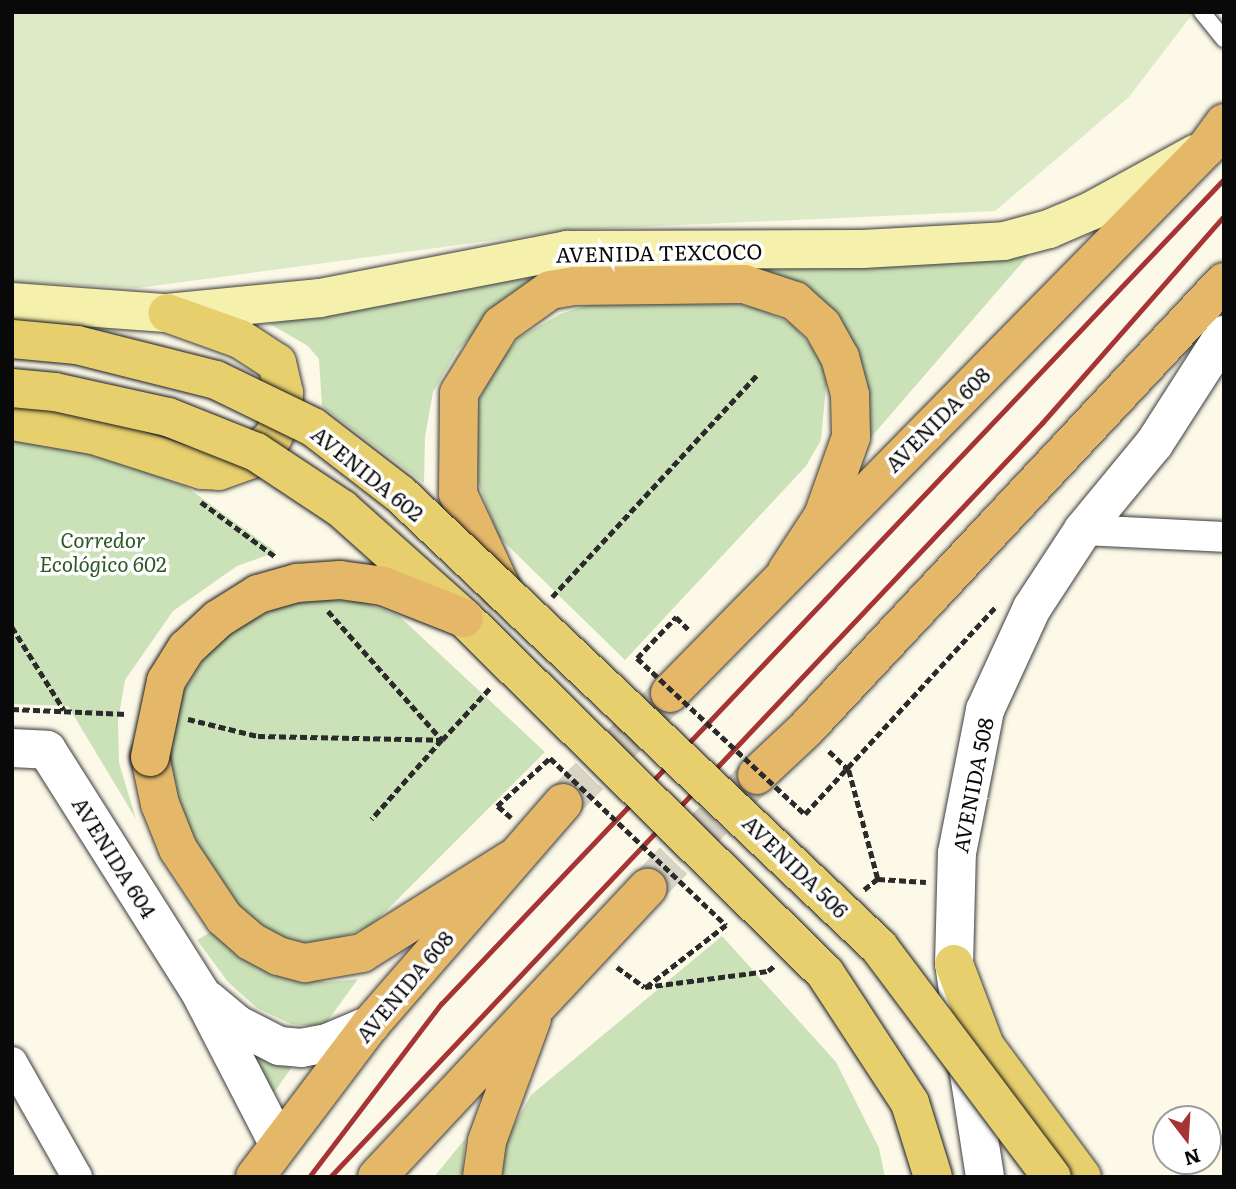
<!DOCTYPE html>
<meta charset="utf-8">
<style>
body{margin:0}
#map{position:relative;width:1236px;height:1189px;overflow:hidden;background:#fcf9e9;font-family:Literata,serif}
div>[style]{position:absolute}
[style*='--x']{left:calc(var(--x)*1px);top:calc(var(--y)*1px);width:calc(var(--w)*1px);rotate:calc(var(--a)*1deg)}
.green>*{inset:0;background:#cbe1b7}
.pitch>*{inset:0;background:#ddeac8}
.trunk-tunnel>*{height:38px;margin-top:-19px;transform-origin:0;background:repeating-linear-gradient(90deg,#d8d5c7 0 38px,transparent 0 57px)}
.path>*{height:4.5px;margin-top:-2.25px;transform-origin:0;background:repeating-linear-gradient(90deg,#2b2b2b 0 7px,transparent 0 10.5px)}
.roads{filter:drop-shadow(0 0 2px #3c3c3c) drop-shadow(0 0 2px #3c3c3c)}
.service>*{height:16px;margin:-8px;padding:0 8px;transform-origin:8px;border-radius:8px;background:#fff}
.minor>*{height:30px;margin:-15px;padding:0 15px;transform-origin:15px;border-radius:15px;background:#fff}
.tertiary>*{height:38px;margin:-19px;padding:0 19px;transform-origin:19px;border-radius:19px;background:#fff}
.secondary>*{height:38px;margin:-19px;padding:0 19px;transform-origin:19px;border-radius:19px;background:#f5f0ab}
.primary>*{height:38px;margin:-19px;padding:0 19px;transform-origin:19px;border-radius:19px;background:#e7cf6e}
.trunk>*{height:38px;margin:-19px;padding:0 19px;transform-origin:19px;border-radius:19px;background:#e4b868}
.rail>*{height:5px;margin:-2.5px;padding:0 2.5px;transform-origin:2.5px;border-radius:2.5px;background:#a73434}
.path-bridge>*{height:4.5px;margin-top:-2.25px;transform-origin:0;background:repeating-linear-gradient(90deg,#2b2b2b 0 7px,transparent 0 10.5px)}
.bridges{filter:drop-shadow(0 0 2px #1a1a1a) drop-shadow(0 0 2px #1a1a1a)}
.primary-bridge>*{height:38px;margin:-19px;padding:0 19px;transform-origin:19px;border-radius:19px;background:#e7cf6e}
.trunk-bridge>*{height:38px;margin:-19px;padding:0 19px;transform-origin:19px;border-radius:19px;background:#e4b868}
span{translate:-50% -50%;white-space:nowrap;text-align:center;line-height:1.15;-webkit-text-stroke:7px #fff;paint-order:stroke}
.street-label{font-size:21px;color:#090909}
.park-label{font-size:21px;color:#2c5823;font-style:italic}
.frame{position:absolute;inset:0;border:14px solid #090909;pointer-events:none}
.north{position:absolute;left:1152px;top:1105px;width:70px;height:70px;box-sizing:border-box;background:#fff;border:2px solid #9d9d9d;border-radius:50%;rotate:163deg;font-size:19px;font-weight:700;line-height:28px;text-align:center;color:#090909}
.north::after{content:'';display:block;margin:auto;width:24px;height:32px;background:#a73434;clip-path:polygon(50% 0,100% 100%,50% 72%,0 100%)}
</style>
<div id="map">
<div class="green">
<div style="clip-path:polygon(1033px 250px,866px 443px,869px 398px,749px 268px)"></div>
<div style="clip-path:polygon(561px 266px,515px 291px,457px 351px,433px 392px,425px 437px,424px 483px,322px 406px,319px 359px,308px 346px,270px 324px)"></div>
<div style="clip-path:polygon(597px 302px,732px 302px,762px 310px,792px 324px,813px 348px,827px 375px,821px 440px,806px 466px,625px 660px,498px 536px,473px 468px,479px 400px,495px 367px,520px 337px,560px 314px)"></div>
<div style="clip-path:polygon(12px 439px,81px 448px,185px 486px,276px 552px,237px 566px,173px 611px,125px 680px,118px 721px,119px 763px,136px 819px,68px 706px,12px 704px)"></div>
<div style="clip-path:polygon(313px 599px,363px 602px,399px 616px,545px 752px,371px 926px,325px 943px,292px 942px,260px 926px,230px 898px,197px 847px,167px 769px,177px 703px,210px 650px,240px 626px,277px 608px)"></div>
<div style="clip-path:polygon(211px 932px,282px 974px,327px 982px,358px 979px,323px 1027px,291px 1024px,257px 1008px,228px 982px,197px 940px)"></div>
<div style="clip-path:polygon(722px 936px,836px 1062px,879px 1148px,885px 1177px,502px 1177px,506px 1140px,531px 1095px)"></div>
<div style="clip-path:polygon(243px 1043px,292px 1067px,273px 1094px)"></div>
<div style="clip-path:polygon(465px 1139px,462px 1177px,434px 1177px)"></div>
</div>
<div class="pitch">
<div style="clip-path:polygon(12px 12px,1194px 12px,1129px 97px,995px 211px,570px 230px,138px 288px,12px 282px)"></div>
</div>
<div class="trunk-tunnel">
<div style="--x:563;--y:803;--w:153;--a:-45.8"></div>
<div style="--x:647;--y:888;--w:158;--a:-45.8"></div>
</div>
<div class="path">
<div style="--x:201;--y:502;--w:93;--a:36.3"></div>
<div style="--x:552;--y:597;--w:304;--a:-47.3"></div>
<div style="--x:328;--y:611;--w:172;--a:48.5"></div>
<div style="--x:442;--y:740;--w:106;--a:131.5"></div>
<div style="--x:12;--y:627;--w:98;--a:57.9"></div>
<div style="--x:637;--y:658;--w:57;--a:-46.4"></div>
<div style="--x:676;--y:617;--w:20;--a:45"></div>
<div style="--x:12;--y:709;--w:115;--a:2.5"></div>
<div style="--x:188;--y:719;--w:72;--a:13.7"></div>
<div style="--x:258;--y:736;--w:184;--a:1.2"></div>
<div style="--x:442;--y:740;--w:71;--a:-47.3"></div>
<div style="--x:829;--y:751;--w:28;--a:44"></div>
<div style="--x:849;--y:770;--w:113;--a:75.1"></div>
<div style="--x:878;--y:879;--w:19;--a:141"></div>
<div style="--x:805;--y:814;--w:282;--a:-47.4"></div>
<div style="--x:511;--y:818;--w:18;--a:-139"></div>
<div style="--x:497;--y:806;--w:72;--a:-42.2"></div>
<div style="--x:878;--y:879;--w:48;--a:3.6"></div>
<div style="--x:617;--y:967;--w:34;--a:36"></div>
<div style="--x:645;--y:987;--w:124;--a:-7.4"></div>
<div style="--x:768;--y:971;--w:8;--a:-40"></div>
<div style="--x:646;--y:987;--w:101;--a:-37.8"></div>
</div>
<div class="roads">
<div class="service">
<div style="--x:1202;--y:12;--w:35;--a:51"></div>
</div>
<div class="minor">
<div style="--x:1083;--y:530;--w:141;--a:2.8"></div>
<div style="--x:12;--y:1062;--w:132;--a:60.5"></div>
</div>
<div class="tertiary">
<div style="--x:12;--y:748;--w:35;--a:3"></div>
<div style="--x:47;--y:750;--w:289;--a:57.7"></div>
<div style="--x:201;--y:994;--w:168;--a:62.7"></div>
<div style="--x:959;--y:998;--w:34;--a:-98"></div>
<div style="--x:954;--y:964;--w:111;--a:-88.5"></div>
<div style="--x:957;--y:853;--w:146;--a:-78.9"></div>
<div style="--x:985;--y:710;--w:112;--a:-65.3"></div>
<div style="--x:1032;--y:608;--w:93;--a:-56.8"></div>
<div style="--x:1083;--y:530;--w:112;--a:-50.5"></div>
<div style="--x:1154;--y:444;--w:130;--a:-57.3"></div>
<div style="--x:208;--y:1000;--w:39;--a:40"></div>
<div style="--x:238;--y:1025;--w:46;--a:27.1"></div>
<div style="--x:279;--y:1046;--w:22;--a:5"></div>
<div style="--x:301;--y:1048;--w:26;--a:-11"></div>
<div style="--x:327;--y:1043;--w:47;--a:-22.7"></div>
<div style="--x:966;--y:1054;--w:124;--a:81.2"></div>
</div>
<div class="secondary">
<div style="--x:12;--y:302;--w:155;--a:4.1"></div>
<div style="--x:167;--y:313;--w:154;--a:-5.6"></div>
<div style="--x:320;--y:298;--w:252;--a:-11"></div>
<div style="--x:567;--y:250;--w:296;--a:-0.2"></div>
<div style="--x:863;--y:249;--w:141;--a:-3.2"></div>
<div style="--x:1004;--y:241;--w:47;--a:-14.9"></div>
<div style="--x:1049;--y:229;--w:46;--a:-23.2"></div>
<div style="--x:1091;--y:211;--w:119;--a:-28.7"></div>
</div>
<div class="primary">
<div style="--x:12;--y:421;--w:82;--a:9.8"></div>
<div style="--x:93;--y:435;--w:114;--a:17.8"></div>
<div style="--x:202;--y:470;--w:17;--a:3"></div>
<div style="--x:219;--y:471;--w:32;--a:-20"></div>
<div style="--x:249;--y:460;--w:33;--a:-44"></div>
<div style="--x:273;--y:437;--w:16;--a:-63"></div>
<div style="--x:280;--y:423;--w:30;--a:-82"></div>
<div style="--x:284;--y:393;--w:31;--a:-103"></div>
<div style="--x:277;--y:363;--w:44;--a:-147"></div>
<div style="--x:240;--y:339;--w:77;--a:-160.4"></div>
<div style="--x:954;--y:964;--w:88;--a:69.3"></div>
<div style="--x:985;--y:1046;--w:163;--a:53.5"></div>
</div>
<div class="trunk">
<div style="--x:501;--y:587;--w:102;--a:-114.8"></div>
<div style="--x:458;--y:494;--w:101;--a:-89.4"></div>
<div style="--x:459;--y:393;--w:80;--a:-58.3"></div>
<div style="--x:501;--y:325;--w:60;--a:-35.5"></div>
<div style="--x:550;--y:290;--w:25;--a:-9"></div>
<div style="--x:575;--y:286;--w:169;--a:-0.7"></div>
<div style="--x:744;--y:284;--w:54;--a:18.4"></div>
<div style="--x:795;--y:301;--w:36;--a:42"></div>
<div style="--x:822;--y:325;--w:37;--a:61"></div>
<div style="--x:840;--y:357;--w:39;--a:75"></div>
<div style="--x:850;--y:395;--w:42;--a:88.6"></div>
<div style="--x:851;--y:437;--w:84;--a:109.5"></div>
<div style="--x:823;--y:516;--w:66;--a:123.2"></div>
<div style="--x:670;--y:693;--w:764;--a:-45.48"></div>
<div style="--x:1206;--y:148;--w:31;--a:-54"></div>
<div style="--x:150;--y:757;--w:48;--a:78"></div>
<div style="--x:160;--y:804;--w:48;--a:68.2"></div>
<div style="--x:178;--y:849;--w:83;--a:56.3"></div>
<div style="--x:224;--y:918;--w:35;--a:41"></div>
<div style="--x:250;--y:941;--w:32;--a:28"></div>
<div style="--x:278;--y:956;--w:28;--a:15"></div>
<div style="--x:305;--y:963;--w:58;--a:-10"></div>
<div style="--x:362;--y:953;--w:175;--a:-32.1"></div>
<div style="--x:757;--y:775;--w:67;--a:-43.2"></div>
<div style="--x:806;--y:729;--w:612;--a:-46.92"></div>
<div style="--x:255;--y:1177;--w:191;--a:-52.9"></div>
<div style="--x:370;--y:1025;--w:294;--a:-49"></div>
<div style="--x:377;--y:1177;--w:396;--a:-46.9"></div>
<div style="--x:482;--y:1177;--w:36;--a:-82"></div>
<div style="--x:487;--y:1141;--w:130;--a:-69.8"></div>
</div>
</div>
<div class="rail">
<div style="--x:309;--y:1177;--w:218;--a:-52.7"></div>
<div style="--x:441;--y:1004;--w:1137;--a:-46.5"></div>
<div style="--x:330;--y:1177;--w:1037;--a:-46.64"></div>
<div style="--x:1042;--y:423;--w:276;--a:-48.7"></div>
</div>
<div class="path-bridge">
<div style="--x:637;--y:658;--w:229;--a:42.9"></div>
<div style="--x:550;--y:758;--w:243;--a:43.5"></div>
</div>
<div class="bridges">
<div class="primary-bridge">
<div style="--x:12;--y:339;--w:65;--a:5.3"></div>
<div style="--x:77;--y:345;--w:143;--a:14.1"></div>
<div style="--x:216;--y:380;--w:108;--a:25.9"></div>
<div style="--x:313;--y:427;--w:110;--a:37.6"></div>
<div style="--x:400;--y:494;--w:659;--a:43.4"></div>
<div style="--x:879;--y:947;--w:288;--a:53.1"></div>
<div style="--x:12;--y:388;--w:43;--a:5.3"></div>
<div style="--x:55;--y:392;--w:116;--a:12.5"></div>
<div style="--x:168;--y:417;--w:95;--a:21.7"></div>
<div style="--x:256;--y:452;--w:103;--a:33.5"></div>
<div style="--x:342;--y:509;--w:164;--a:41.8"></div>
<div style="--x:464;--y:618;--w:506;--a:44.52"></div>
<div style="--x:825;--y:973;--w:155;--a:56.8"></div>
<div style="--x:910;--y:1103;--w:77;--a:72.7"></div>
</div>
<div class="trunk-bridge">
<div style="--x:150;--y:757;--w:78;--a:-78.1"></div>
<div style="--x:166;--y:681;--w:39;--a:-58"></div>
<div style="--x:187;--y:648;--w:42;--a:-43.1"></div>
<div style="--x:218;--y:619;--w:47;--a:-32"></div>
<div style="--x:258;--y:594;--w:41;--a:-15.8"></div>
<div style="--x:297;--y:583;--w:43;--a:-4"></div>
<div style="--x:340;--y:580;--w:43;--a:7.9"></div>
<div style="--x:383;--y:586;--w:87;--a:21.6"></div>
</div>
</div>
<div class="street-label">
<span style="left:659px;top:252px;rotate:-1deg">AVENIDA TEXCOCO</span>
<span style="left:937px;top:419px;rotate:-45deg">AVENIDA 608</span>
<span style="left:368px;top:473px;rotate:39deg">AVENIDA 602</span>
<span style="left:972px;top:785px;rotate:-79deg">AVENIDA 508</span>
<span style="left:115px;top:857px;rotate:58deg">AVENIDA 604</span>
<span style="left:796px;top:866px;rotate:44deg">AVENIDA 506</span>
<span style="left:404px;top:986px;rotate:-50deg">AVENIDA 608</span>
</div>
<div class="park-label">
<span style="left:103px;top:551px">Corredor<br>Ecológico 602</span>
</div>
<div class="frame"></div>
<div class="north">N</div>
</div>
